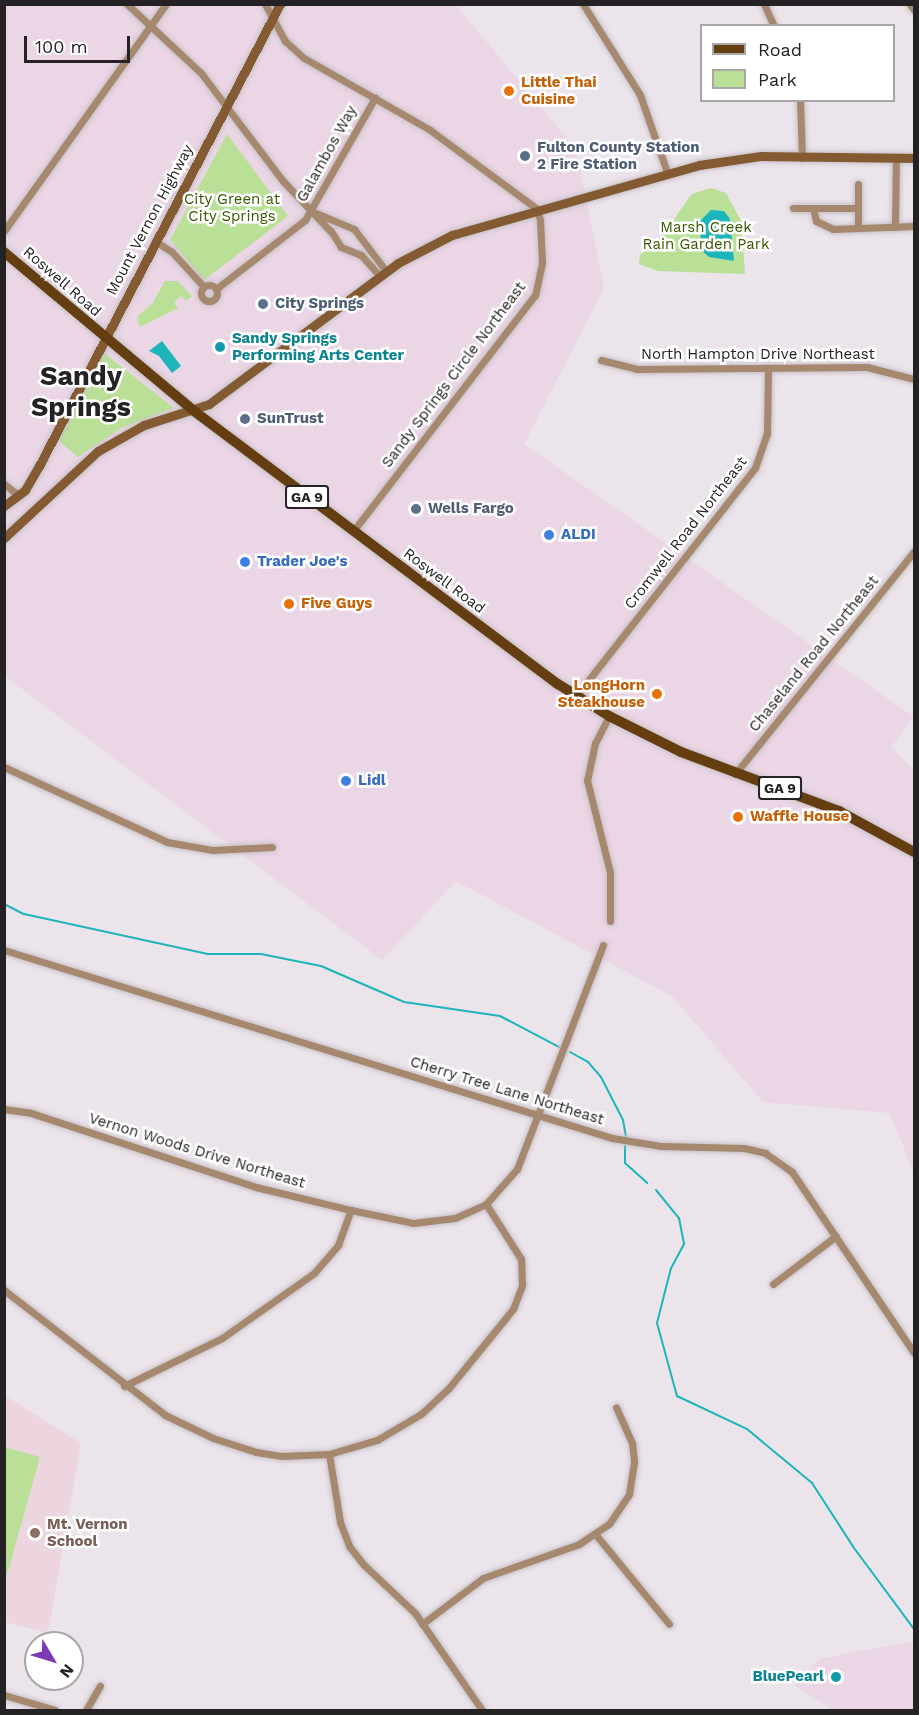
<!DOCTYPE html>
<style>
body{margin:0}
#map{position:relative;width:919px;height:1715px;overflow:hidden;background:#ebe4eb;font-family:"Work Sans",sans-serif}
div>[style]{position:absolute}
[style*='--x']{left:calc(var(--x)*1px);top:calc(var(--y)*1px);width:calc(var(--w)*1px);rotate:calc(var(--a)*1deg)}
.commercial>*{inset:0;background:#ead6e5}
.education>*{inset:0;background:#edd5e0}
.green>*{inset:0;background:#bae098}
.water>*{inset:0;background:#1db5ba}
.stream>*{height:2px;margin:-1px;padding:0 1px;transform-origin:1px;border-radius:1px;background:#1db5ba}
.roads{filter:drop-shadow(0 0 2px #c7c1c7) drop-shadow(0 0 2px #c7c1c7)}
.street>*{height:7px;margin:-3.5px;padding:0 3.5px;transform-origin:3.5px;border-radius:3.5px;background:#a5886d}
.street>.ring{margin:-3.5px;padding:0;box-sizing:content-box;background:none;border:7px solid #a5886d;border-radius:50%}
.secondary>*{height:9px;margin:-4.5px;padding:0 4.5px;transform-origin:4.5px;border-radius:4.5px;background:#835a31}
.primary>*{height:10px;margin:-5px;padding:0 5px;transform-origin:5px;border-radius:5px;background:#643d11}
.dots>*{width:16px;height:16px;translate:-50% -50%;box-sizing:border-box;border:3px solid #fff;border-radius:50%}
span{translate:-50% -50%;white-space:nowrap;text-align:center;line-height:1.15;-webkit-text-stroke:5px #fff;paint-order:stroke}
.shield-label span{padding:2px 4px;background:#fff;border:2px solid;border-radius:4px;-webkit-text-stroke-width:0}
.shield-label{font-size:14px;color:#242224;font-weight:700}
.food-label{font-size:15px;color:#c56008;font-weight:700}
.left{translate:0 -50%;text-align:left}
.right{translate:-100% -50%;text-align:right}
.service-label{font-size:15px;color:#4e5e75;font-weight:700}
.street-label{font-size:15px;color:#242224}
.park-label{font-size:15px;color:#365a00}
.culture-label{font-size:15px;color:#0d838f;font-weight:700}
.shop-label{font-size:15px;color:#366cbe;font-weight:700}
.education-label{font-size:15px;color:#785e54;font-weight:700}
.town-label{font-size:27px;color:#242224;font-weight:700}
.frame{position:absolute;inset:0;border:6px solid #242224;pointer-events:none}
.legend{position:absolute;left:700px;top:24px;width:195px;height:78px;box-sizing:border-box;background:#fff;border:2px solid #a7a7a7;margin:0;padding:8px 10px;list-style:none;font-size:18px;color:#242224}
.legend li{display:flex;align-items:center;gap:12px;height:30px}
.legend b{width:30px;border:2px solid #a7a7a7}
.north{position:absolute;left:24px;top:1631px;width:60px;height:60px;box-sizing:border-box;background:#fff;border:2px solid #a7a7a7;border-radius:50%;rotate:128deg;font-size:16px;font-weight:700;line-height:24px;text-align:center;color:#242224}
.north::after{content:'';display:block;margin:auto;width:21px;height:27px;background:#7d3cb1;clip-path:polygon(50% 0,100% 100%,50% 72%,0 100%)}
.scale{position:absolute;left:24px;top:36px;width:106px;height:27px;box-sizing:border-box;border:3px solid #242224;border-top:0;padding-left:8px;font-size:18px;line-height:21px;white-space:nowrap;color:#242224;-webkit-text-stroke:4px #fff;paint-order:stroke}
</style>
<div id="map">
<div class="commercial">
<div style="clip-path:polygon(4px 5px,456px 5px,576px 149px,604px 288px,524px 444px,914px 717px,891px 747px,914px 770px,914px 1173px,890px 1113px,763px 1102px,673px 997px,456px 881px,382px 960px,5px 676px)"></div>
<div style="clip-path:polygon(909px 1642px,914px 1647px,914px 1710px,833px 1710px,794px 1685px,819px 1659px)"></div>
</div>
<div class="education">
<div style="clip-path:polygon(4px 1395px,81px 1443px,48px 1633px,5px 1622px)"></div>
</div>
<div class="green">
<div style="clip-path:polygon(227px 134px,288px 216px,204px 280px,170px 240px)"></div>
<div style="clip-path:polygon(711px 188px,726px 193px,741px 221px,746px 221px,746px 230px,742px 231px,745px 274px,658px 271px,639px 264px,640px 255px,658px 241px,692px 194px)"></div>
<div style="clip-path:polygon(165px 281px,178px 281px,192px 296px,186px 301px,181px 296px,174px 302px,178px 308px,140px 327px,137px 317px,152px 304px)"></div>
<div style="clip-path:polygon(103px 352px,174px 408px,121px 428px,78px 457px,58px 440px)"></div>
<div style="clip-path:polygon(5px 1447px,40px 1457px,7px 1575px,4px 1574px)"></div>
</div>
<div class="water">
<div style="clip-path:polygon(711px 210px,724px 211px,730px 219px,734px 261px,709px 257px,701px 250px,700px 221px)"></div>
<div style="clip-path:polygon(162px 341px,181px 366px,172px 373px,159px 356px,149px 351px)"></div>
</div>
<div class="stream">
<div style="--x:4;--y:904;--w:22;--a:27"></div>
<div style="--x:24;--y:914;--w:187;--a:12.3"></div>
<div style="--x:207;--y:954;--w:54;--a:0"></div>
<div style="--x:261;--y:954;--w:61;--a:11.3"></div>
<div style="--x:321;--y:966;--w:90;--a:23.4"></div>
<div style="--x:404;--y:1002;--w:97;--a:8.3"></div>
<div style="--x:500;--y:1016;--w:67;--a:27.7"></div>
<div style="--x:570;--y:1052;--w:21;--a:29"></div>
<div style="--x:588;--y:1062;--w:20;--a:49"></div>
<div style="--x:601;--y:1077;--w:48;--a:62.9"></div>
<div style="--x:623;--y:1120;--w:17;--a:80"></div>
<div style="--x:625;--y:1146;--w:17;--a:90"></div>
<div style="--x:625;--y:1163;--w:30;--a:42"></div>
<div style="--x:656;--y:1190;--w:36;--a:51"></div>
<div style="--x:679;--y:1218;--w:26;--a:79"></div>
<div style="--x:684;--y:1244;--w:27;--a:118"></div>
<div style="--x:671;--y:1268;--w:57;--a:104.3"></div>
<div style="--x:657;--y:1323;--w:76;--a:74.7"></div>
<div style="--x:677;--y:1396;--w:77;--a:25.2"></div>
<div style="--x:747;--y:1429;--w:85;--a:39.7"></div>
<div style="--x:812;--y:1483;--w:77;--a:57.1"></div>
<div style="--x:854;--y:1548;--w:101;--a:53.5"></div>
</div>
<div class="roads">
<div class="street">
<div style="--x:127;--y:4;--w:101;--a:43"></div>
<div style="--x:201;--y:73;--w:136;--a:52.8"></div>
<div style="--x:283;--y:181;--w:70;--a:46.7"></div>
<div style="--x:265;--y:4;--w:42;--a:61.6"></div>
<div style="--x:285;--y:41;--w:25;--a:42"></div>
<div style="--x:304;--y:58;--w:145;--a:29.7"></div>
<div style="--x:430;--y:130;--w:133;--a:36.4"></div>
<div style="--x:537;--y:209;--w:11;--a:75"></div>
<div style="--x:540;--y:220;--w:43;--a:87.3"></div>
<div style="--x:542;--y:263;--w:33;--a:102"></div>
<div style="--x:535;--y:295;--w:298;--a:127.6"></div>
<div style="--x:583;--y:4;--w:107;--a:57.9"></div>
<div style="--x:640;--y:95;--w:82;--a:70.7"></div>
<div style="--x:764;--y:4;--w:24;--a:66"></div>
<div style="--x:910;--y:4;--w:7;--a:56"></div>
<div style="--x:800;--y:100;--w:58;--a:88"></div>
<div style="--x:858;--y:184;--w:43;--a:90"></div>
<div style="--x:793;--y:208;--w:65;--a:0"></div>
<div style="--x:813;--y:208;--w:13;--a:77"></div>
<div style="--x:816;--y:221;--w:19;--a:25"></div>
<div style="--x:833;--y:229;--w:81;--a:-2.1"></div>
<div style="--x:311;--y:211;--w:47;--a:22.7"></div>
<div style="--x:354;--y:229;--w:53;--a:52.7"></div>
<div style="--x:895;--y:227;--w:69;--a:-89.2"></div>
<div style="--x:4;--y:231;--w:279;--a:-54.5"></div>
<div style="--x:331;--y:231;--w:19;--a:58"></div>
<div style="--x:341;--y:247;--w:22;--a:22"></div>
<div style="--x:361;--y:255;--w:28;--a:48"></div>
<div style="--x:155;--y:241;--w:20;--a:33"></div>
<div style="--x:172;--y:252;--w:47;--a:47.6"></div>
<div class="ring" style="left:201px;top:285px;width:9px;height:9px"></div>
<div style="--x:216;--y:289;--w:113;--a:-37.8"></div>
<div style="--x:305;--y:220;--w:141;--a:-60.2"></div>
<div style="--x:601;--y:360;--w:36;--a:14"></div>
<div style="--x:636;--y:369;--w:231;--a:-0.5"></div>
<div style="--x:867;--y:367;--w:49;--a:14.3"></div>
<div style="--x:4;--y:484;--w:18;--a:38"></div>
<div style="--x:576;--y:696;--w:290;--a:-51.9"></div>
<div style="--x:755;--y:468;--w:36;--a:-71"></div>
<div style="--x:767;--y:434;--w:66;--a:-89.1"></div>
<div style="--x:609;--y:716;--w:30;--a:117"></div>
<div style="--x:595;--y:743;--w:38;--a:102"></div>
<div style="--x:587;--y:780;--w:95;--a:76"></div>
<div style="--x:610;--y:872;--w:49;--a:90"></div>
<div style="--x:4;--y:767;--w:179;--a:24.7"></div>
<div style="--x:167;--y:842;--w:47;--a:9.9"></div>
<div style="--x:213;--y:850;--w:59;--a:-2.9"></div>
<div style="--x:735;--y:774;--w:286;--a:-51.2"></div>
<div style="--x:4;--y:950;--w:636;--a:17.18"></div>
<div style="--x:612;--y:1138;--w:50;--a:9.3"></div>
<div style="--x:661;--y:1146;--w:83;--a:1.4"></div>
<div style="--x:744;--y:1148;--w:22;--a:13"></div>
<div style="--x:765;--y:1153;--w:33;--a:35"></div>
<div style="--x:792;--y:1172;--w:218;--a:56"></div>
<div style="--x:4;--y:1109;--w:27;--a:8"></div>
<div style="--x:31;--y:1113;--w:237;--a:18.2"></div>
<div style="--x:256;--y:1187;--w:98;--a:13.6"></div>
<div style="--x:351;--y:1210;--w:63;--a:11.8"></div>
<div style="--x:413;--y:1223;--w:42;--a:-6.8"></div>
<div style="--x:455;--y:1218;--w:34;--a:-24"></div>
<div style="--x:486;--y:1204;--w:47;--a:-48.5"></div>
<div style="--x:517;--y:1169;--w:240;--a:-69"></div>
<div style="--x:773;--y:1284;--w:79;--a:-37.3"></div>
<div style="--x:4;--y:1290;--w:204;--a:37.8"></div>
<div style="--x:165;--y:1415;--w:53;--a:25.6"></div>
<div style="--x:213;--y:1438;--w:45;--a:18"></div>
<div style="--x:256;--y:1452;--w:25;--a:9"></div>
<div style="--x:281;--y:1456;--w:48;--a:-2.4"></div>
<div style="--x:329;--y:1454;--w:50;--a:-16.3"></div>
<div style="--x:377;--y:1440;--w:51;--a:-30.6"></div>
<div style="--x:421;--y:1414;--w:37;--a:-43"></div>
<div style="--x:448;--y:1389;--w:103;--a:-50.9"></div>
<div style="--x:513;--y:1309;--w:26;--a:-69"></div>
<div style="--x:522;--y:1285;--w:26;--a:-92"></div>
<div style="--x:521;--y:1259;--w:65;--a:-122.5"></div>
<div style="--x:124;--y:1386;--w:109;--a:-26.1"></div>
<div style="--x:222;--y:1338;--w:113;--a:-35.2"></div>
<div style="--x:314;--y:1273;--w:37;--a:-49"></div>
<div style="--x:338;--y:1245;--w:37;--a:-70"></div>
<div style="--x:329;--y:1454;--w:69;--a:80.8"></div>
<div style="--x:340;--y:1522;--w:26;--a:69"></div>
<div style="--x:349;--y:1546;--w:24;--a:52"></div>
<div style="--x:364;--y:1565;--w:70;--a:43.3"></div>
<div style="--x:415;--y:1613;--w:118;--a:55.4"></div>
<div style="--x:596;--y:1535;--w:115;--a:50.6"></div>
<div style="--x:422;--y:1624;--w:76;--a:-37"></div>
<div style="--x:483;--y:1578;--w:102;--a:-19.5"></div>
<div style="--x:579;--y:1544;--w:36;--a:-34"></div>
<div style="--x:609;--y:1524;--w:36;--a:-56"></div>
<div style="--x:629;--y:1494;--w:33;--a:-81"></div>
<div style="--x:634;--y:1461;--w:18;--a:-96"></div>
<div style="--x:632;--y:1443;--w:39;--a:-114"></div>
<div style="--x:4;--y:1695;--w:53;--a:16.4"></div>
<div style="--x:86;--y:1710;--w:28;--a:-60"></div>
</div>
<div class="secondary">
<div style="--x:4;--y:506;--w:26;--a:-37"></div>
<div style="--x:25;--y:490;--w:28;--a:-60"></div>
<div style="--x:39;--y:466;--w:521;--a:-62.45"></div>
<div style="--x:4;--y:538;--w:128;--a:-42.8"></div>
<div style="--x:98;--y:451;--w:53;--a:-29.5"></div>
<div style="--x:144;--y:425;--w:68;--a:-17.9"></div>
<div style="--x:209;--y:404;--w:236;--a:-36.7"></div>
<div style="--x:398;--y:263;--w:61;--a:-27.4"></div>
<div style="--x:452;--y:235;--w:257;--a:-15.8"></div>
<div style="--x:699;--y:165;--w:63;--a:-8.3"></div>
<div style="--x:761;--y:156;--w:153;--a:0.7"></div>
</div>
<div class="primary">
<div style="--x:4;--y:252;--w:248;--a:39.9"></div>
<div style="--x:194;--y:411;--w:455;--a:36.9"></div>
<div style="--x:558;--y:684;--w:60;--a:32.1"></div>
<div style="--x:609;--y:716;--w:80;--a:26.6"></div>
<div style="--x:681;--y:752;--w:169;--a:20.5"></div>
<div style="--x:839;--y:811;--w:85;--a:28.7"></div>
</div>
</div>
<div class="dots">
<div style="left:509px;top:91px;background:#e8710a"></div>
<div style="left:525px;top:156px;background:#5c6f8a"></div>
<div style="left:263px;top:304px;background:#5c6f8a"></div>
<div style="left:220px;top:347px;background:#0f9aa8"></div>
<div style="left:245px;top:419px;background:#5c6f8a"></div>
<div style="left:416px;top:509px;background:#5c6f8a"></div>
<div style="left:549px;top:535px;background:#3f7fe0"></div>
<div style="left:245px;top:562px;background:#3f7fe0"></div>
<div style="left:289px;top:604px;background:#e8710a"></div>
<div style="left:657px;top:694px;background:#e8710a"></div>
<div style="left:346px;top:781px;background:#3f7fe0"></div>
<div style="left:738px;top:817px;background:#e8710a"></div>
<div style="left:35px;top:1533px;background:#8d6e63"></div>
<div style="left:836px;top:1677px;background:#0f9aa8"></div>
</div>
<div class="shield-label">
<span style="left:307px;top:497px">GA 9</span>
<span style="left:780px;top:788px">GA 9</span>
</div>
<div class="food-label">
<span class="left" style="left:521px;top:91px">Little Thai<br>Cuisine</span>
<span class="left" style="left:301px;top:604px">Five Guys</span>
<span class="right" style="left:645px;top:694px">LongHorn<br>Steakhouse</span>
<span class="left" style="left:750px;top:817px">Waffle House</span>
</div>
<div class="service-label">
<span class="left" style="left:537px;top:156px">Fulton County Station<br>2 Fire Station</span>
<span class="left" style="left:275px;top:304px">City Springs</span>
<span class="left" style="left:257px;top:419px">SunTrust</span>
<span class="left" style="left:428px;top:509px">Wells Fargo</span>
</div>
<div class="street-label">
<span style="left:327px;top:154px;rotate:-61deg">Galambos Way</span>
<span style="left:150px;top:220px;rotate:-62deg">Mount Vernon Highway</span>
<span style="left:62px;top:282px;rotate:41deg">Roswell Road</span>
<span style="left:758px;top:355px">North Hampton Drive Northeast</span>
<span style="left:454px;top:375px;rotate:-53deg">Sandy Springs Circle Northeast</span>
<span style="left:686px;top:533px;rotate:-52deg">Cromwell Road Northeast</span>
<span style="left:444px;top:581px;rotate:37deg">Roswell Road</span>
<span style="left:814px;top:654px;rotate:-51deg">Chaseland Road Northeast</span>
<span style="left:507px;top:1091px;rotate:17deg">Cherry Tree Lane Northeast</span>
<span style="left:197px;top:1151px;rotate:17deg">Vernon Woods Drive Northeast</span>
</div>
<div class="park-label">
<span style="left:232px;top:208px">City Green at<br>City Springs</span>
<span style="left:706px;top:236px">Marsh Creek<br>Rain Garden Park</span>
</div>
<div class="culture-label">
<span class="left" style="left:232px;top:347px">Sandy Springs<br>Performing Arts Center</span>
<span class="right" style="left:824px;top:1677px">BluePearl</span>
</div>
<div class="shop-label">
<span class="left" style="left:561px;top:535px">ALDI</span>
<span class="left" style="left:257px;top:562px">Trader Joe's</span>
<span class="left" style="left:358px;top:781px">Lidl</span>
</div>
<div class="education-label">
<span class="left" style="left:47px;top:1533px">Mt. Vernon<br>School</span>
</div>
<div class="town-label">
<span style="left:81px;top:392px">Sandy<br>Springs</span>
</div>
<div class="frame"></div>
<ul class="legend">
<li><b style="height:8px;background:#643d11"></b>Road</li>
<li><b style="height:16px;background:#bae098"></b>Park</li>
</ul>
<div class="north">N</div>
<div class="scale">100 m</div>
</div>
